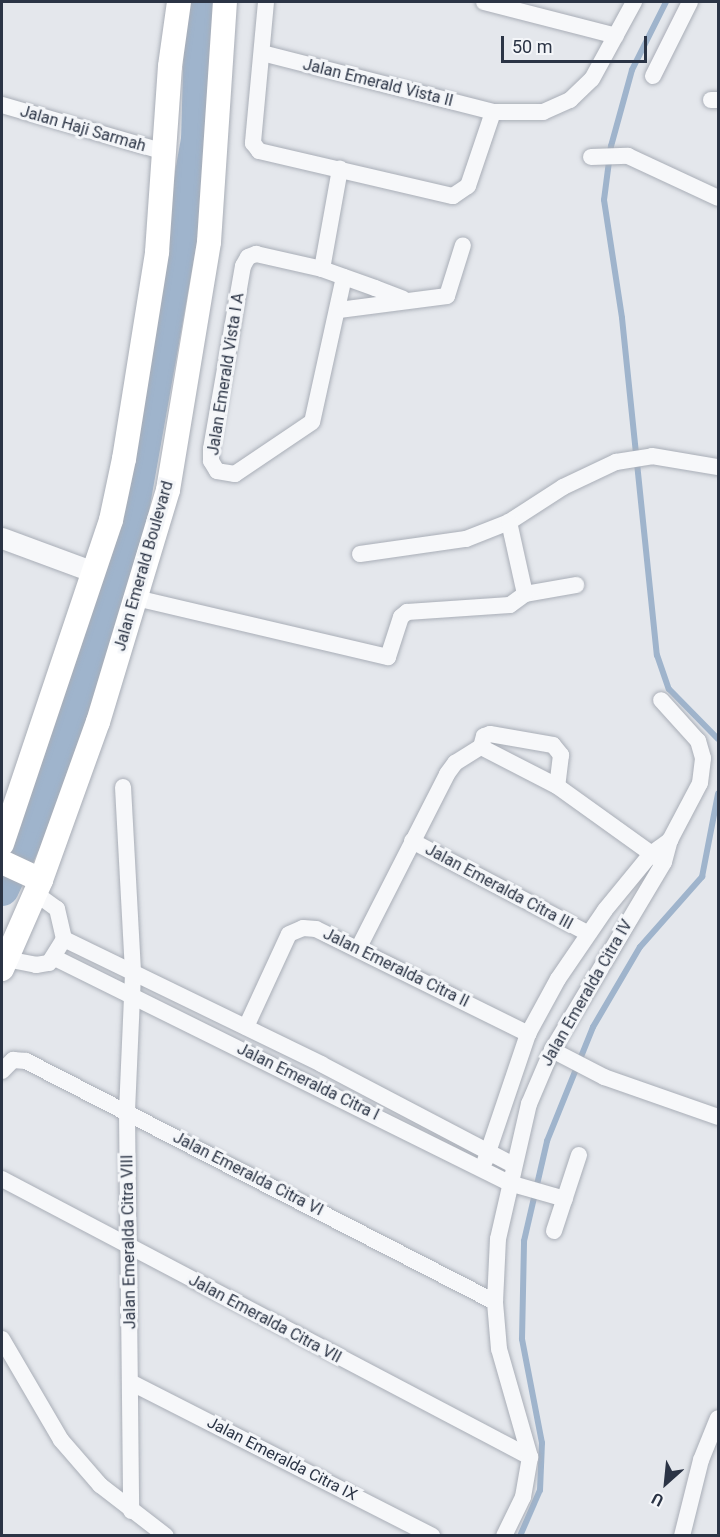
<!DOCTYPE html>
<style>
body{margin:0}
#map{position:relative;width:720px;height:1537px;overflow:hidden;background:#e4e7ec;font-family:Roboto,sans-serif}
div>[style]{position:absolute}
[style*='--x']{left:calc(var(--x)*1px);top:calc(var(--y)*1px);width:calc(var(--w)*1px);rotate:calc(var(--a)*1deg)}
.stream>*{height:6px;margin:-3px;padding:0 3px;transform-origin:3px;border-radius:3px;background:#9fb4cc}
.river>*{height:34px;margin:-17px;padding:0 17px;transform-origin:17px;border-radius:17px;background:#9fb4cc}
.roads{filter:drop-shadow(0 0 2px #a9aeb7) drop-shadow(0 0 2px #a9aeb7)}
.minor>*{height:16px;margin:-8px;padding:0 8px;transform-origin:8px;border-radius:8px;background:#f7f8fa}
.tertiary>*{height:21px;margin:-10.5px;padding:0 10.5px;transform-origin:10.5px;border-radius:10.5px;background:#f7f8fa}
.secondary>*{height:24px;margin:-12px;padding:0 12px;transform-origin:12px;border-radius:12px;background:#fff}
span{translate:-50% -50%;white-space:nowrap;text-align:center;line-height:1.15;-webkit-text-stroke:6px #f4f6f9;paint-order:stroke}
.street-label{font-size:16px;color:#2b3445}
.frame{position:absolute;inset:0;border:3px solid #2b3445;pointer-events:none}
.north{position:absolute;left:636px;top:1453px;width:60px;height:60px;-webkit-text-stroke:4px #f4f6f9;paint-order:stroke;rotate:207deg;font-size:16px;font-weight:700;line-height:24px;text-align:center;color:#2b3445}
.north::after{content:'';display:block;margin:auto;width:21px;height:27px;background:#2b3445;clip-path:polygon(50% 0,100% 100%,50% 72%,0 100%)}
.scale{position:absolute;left:501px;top:36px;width:146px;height:27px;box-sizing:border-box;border:3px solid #2b3445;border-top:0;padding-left:8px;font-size:18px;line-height:21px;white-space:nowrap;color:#2b3445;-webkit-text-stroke:4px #f4f6f9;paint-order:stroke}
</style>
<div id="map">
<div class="stream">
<div style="--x:666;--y:2;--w:76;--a:116.6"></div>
<div style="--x:632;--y:70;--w:79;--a:105.4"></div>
<div style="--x:611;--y:146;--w:54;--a:97.4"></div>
<div style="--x:604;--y:200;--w:119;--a:81.3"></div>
<div style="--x:622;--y:318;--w:339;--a:84.1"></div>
<div style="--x:657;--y:655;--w:36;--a:71"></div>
<div style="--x:669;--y:689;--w:70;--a:45.6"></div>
<div style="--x:520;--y:1536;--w:50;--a:-66.5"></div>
<div style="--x:540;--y:1490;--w:47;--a:-87.6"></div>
<div style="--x:542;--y:1443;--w:106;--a:-100.9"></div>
<div style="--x:522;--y:1339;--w:98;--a:-88.8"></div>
<div style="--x:524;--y:1241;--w:103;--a:-77"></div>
<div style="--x:547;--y:1141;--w:123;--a:-68"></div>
<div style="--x:593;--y:1027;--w:93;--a:-59.6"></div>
<div style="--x:640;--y:947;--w:94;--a:-48.5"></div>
<div style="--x:702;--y:877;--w:85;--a:-79.1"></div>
</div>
<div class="river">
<div style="--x:2;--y:889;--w:81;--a:-65"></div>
<div style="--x:36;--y:816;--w:275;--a:-71.4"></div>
<div style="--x:124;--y:555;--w:421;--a:-79.9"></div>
<div style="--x:198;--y:141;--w:139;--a:-88.4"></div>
</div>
<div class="roads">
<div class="minor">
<div style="--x:266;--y:2;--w:142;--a:95.3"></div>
<div style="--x:253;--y:143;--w:10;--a:53"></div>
<div style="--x:259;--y:151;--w:199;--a:13.1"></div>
<div style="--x:453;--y:196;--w:18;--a:-34"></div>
<div style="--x:468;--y:186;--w:78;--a:-71.3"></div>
<div style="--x:484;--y:2;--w:136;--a:14.4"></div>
<div style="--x:262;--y:53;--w:238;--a:14.3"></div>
<div style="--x:493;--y:112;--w:50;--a:0"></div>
<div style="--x:543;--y:112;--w:30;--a:-24"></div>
<div style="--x:570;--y:100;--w:30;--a:-44"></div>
<div style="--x:592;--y:79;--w:88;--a:-61.4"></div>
<div style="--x:653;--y:76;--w:83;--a:-63.4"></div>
<div style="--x:711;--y:100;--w:7;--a:0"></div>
<div style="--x:2;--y:105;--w:170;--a:16.1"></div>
<div style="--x:591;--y:157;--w:37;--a:-2"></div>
<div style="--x:628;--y:156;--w:99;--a:25"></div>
<div style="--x:322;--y:269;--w:102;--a:-79.8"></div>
<div style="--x:344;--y:277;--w:148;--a:102.4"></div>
<div style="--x:312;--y:422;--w:93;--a:146"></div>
<div style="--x:235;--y:474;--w:18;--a:-171"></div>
<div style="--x:217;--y:471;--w:12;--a:-121"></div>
<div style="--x:211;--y:461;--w:12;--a:-90"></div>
<div style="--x:211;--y:449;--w:186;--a:-80.1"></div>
<div style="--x:243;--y:266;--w:10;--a:-61"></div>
<div style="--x:248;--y:257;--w:9;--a:-21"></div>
<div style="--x:256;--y:254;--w:68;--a:12.8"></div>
<div style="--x:322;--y:269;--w:56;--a:19.7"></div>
<div style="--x:375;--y:288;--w:30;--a:21"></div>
<div style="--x:339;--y:310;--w:109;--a:-7.4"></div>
<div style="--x:447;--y:296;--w:53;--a:-72.6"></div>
<div style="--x:360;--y:554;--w:107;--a:-8.1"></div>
<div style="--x:466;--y:539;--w:46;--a:-21.6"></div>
<div style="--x:509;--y:522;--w:64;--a:-32.9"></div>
<div style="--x:563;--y:487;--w:59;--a:-25.3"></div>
<div style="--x:616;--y:462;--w:36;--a:-9"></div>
<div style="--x:652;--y:456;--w:67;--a:9.5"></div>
<div style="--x:525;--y:594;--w:52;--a:-10"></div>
<div style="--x:136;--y:598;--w:259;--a:13.2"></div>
<div style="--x:388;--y:657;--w:42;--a:-72"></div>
<div style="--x:401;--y:617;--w:8;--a:-40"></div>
<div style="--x:407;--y:612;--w:103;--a:-3.9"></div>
<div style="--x:510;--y:605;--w:19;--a:-36"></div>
<div style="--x:525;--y:594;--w:74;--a:-102.5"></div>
<div style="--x:481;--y:747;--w:85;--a:27.2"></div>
<div style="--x:557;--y:786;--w:127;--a:35.7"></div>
<div style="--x:481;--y:747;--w:11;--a:-75"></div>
<div style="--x:484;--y:736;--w:6;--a:-18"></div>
<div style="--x:490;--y:734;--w:64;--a:9.9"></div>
<div style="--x:553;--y:745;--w:13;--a:51"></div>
<div style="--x:561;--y:755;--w:31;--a:97"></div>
<div style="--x:123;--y:787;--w:187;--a:86.9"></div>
<div style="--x:133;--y:974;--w:138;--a:92.5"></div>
<div style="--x:127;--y:1112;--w:399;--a:89.4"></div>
<div style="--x:412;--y:841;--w:198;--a:27.7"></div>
<div style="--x:64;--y:939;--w:286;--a:25.9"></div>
<div style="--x:321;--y:1064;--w:217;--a:27.7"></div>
<div style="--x:358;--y:949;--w:196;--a:-63"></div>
<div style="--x:447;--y:774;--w:14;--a:-54"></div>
<div style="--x:455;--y:763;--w:31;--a:-32"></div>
<div style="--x:55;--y:958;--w:507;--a:26.36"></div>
<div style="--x:509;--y:1183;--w:58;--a:15.9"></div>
<div style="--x:6;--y:959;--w:31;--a:11"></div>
<div style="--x:36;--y:965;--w:13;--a:-9"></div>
<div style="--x:49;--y:963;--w:28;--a:-58"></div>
<div style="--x:64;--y:939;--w:31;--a:-103"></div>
<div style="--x:57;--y:909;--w:27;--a:-144"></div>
<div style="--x:246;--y:1027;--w:102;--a:-65.2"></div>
<div style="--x:289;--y:934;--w:15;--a:-23"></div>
<div style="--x:303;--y:928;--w:13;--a:4"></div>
<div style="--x:316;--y:929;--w:237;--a:26.3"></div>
<div style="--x:552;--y:1050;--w:59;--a:27.4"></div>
<div style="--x:604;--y:1077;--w:121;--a:19.3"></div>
<div style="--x:2;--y:1071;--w:16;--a:-45"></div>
<div style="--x:13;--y:1060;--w:13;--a:4"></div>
<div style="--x:26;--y:1061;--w:527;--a:27.2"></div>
<div style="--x:485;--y:1161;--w:134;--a:-71.3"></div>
<div style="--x:528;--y:1034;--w:63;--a:-61.4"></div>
<div style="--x:558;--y:979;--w:83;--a:-55.7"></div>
<div style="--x:605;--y:910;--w:72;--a:-50.6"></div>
<div style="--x:651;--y:854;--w:24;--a:-36"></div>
<div style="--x:2;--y:1179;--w:597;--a:27.77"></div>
<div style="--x:554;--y:1231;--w:80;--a:-71.8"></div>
<div style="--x:2;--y:1339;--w:117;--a:59.7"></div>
<div style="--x:61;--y:1440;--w:60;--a:49.1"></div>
<div style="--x:100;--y:1485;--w:83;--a:37.7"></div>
<div style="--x:132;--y:1383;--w:337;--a:27"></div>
<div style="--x:504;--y:1536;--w:43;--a:-64"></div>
<div style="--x:523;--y:1497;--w:41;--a:-80.1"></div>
<div style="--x:530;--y:1457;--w:112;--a:-106"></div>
<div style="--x:499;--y:1349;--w:47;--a:-94.9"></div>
<div style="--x:495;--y:1302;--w:63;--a:-87.3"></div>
<div style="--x:498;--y:1239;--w:139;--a:-77.1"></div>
<div style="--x:529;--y:1104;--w:59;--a:-66.9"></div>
<div style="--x:552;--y:1050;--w:219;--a:-59.2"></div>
<div style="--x:664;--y:862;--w:23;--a:-75"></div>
<div style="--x:670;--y:840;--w:64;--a:-62.2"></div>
<div style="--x:700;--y:783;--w:25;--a:-83"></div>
<div style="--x:703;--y:758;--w:18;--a:-106"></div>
<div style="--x:698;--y:741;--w:55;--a:-132.1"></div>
<div style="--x:682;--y:1536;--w:78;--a:-76"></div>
<div style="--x:701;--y:1460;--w:45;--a:-68"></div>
</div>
<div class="tertiary">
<div style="--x:2;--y:538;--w:98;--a:20.3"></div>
</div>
<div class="secondary">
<div style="--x:2;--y:844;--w:342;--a:-71.4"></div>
<div style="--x:111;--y:520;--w:62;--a:-78"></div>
<div style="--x:124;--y:459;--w:210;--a:-80.9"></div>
<div style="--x:157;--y:252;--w:186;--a:-86"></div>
<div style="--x:170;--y:66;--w:65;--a:-82"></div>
<div style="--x:2;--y:862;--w:43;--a:24.8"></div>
<div style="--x:2;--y:969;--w:97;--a:-66.3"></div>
<div style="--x:41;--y:880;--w:168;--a:-70.2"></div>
<div style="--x:98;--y:722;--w:242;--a:-73.2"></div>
<div style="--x:168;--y:490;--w:251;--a:-80.6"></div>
<div style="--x:209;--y:242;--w:241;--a:-86.2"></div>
</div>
</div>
<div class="street-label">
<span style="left:378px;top:83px;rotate:14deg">Jalan Emerald Vista II</span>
<span style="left:83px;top:129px;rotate:16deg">Jalan Haji Sarmah</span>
<span style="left:226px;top:374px;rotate:-81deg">Jalan Emerald Vista I A</span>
<span style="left:144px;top:566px;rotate:-74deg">Jalan Emerald Boulevard</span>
<span style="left:499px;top:887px;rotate:28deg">Jalan Emeralda Citra III</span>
<span style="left:396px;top:968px;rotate:26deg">Jalan Emeralda Citra II</span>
<span style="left:587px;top:993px;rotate:-60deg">Jalan Emeralda Citra IV</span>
<span style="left:308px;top:1082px;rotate:26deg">Jalan Emeralda Citra I</span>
<span style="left:248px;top:1174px;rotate:27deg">Jalan Emeralda Citra VI</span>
<span style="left:129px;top:1242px;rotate:-91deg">Jalan Emeralda Citra VIII</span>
<span style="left:265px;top:1319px;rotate:28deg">Jalan Emeralda Citra VII</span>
<span style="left:282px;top:1459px;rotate:27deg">Jalan Emeralda Citra IX</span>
</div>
<div class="frame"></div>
<div class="north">U</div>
<div class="scale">50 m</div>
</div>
